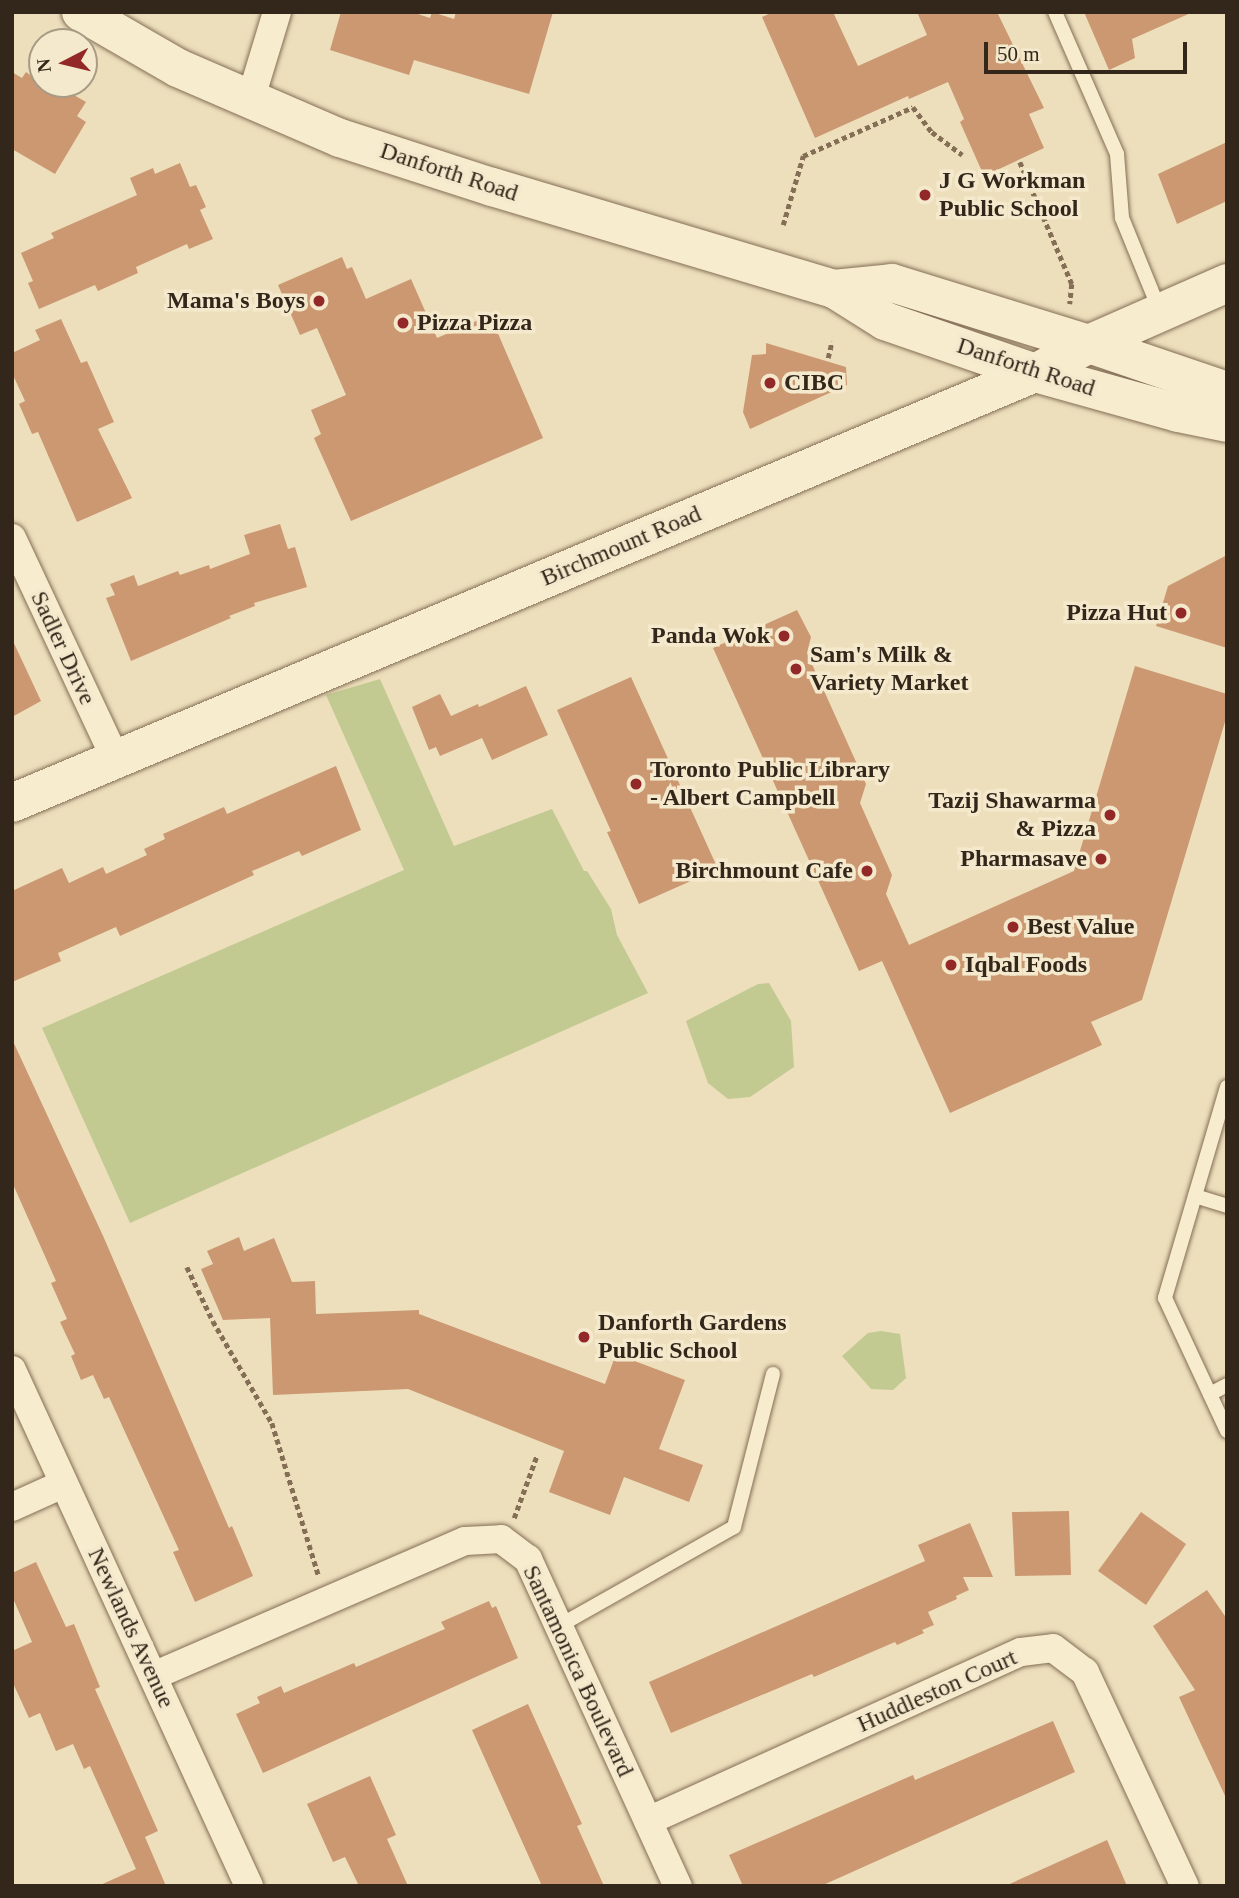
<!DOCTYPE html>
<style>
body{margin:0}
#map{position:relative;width:1239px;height:1898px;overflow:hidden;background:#eddfbc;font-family:Georgia,serif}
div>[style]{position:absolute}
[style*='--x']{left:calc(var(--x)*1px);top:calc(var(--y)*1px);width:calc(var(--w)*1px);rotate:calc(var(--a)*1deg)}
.green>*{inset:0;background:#c2ca91}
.building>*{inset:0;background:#cb9872}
.path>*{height:4.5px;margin-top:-2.25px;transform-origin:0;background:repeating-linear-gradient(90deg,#846f56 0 5px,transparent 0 8.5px)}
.roads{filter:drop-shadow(0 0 2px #846f56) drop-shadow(0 0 2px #846f56)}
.lane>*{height:14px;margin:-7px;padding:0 7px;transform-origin:7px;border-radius:7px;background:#f8eccf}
.street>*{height:28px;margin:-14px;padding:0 14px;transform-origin:14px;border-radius:14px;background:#f8eccf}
.secondary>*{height:38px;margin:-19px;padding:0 19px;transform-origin:19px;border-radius:19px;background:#f8eccf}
.dots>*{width:19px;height:19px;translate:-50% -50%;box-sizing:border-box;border:4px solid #f4e9cc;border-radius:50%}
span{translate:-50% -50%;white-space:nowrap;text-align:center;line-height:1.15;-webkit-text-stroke:7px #f4e9cc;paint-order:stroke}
.street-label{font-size:24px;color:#33271b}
.poi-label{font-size:24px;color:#33271b;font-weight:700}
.left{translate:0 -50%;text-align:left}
.right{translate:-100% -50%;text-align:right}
.frame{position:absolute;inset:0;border:14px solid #33271b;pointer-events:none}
.north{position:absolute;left:28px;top:28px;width:70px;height:70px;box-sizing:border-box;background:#f4e9cc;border:2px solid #a79b85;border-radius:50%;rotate:263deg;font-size:19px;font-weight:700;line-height:28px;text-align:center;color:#33271b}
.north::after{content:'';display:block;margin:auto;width:24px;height:32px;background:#922827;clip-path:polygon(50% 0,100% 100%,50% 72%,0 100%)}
.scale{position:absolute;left:984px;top:42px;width:203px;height:32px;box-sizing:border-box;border:4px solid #33271b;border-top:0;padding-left:9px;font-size:21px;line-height:24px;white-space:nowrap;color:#33271b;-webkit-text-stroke:5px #f4e9cc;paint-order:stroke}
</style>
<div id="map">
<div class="green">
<div style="clip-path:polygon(380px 679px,454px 846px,552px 809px,584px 871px,587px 871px,611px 909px,617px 935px,648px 993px,130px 1223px,42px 1028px,404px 870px,326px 695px)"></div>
<div style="clip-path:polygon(769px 983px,791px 1021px,794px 1067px,750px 1097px,728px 1099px,708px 1083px,686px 1021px,758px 984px)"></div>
<div style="clip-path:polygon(881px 1331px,900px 1334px,906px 1378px,893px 1390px,871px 1389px,842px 1356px,868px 1333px)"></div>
</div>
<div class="building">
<div style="clip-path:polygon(341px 12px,412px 12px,430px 18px,432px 12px,454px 19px,456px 12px,553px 12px,529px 94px,414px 60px,409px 75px,330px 50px)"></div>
<div style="clip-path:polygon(773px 12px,833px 12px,858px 66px,927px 35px,917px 12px,997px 12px,1044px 108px,1029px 114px,1044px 148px,984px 176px,960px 122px,964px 119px,948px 82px,909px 99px,908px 96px,815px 138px,762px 17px)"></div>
<div style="clip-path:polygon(1084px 12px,1193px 12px,1132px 39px,1135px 58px,1109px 70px)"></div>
<div style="clip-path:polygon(12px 72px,22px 78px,26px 72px,42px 84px,64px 95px,67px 91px,86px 102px,77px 116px,86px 122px,55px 174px,12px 149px)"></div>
<div style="clip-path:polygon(1227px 142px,1227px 201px,1177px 224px,1158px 174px)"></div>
<div style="clip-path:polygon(180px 163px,190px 187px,196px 185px,206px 207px,200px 210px,213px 239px,189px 249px,187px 244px,136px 267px,138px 273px,98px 291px,95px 285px,39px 309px,28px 283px,33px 281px,21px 253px,54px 238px,51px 233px,137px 195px,130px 178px,153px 168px,155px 174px)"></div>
<div style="clip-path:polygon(342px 257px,347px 269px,352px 267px,366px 299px,411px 279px,437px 338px,490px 315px,543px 438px,351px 521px,314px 438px,321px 434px,311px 410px,346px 395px,317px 328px,300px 335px,278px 285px)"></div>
<div style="clip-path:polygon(61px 319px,81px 363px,87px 361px,114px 422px,98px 429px,132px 498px,77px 522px,38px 432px,32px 434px,19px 404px,25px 401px,12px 373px,12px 353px,40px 340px,35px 330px)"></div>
<div style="clip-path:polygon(766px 343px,846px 367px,847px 385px,750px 429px,743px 412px,752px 355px,766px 354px)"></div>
<div style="clip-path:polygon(280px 524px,288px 549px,295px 547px,307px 587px,254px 603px,255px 606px,229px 616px,231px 618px,131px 661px,106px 598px,115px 595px,110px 584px,134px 575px,138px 586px,141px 585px,178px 571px,180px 575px,209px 565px,210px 569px,250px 554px,244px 535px)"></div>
<div style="clip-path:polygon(1227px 555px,1227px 648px,1156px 626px,1168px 586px)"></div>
<div style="clip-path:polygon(797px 610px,811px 637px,807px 653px,866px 784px,860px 803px,892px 875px,886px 894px,909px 945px,1074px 871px,1135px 666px,1227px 694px,1227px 715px,1142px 1000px,1091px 1022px,1102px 1045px,950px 1113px,882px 961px,859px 971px,713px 648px)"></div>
<div style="clip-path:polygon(12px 639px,41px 701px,12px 717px)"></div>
<div style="clip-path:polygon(631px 677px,718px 869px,639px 904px,607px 832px,611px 831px,557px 710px)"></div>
<div style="clip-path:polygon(526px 686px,548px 735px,492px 760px,482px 738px,440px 756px,436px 747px,429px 750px,412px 707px,440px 694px,451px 716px,478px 704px,479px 707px)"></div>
<div style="clip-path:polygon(336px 766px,361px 830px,302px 856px,299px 851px,252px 871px,254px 875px,120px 936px,116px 927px,58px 953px,61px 961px,12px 982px,12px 891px,62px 868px,69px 883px,103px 867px,106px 874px,147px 855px,144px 849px,165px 839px,163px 834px,224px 807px,227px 814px)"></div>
<div style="clip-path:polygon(12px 1039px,104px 1238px,229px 1528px,232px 1526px,253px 1576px,195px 1602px,173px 1552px,179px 1550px,109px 1397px,104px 1399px,93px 1375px,81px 1380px,71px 1356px,75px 1354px,60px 1322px,67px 1319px,51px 1283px,56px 1281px,12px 1182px)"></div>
<div style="clip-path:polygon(239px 1237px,244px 1251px,274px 1238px,292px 1282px,315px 1281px,316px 1314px,419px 1310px,419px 1314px,605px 1384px,616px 1354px,685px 1380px,659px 1449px,703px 1465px,689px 1502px,624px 1477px,610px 1515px,549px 1492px,564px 1451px,408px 1389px,273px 1395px,270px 1318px,223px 1320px,201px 1269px,213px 1264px,207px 1251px)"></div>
<div style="clip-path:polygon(1069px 1511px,1071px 1575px,1015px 1576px,1012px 1512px)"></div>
<div style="clip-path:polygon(1141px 1512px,1186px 1544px,1146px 1605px,1098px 1571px)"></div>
<div style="clip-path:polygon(970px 1523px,993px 1577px,963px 1577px,969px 1590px,956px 1596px,957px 1599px,928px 1612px,934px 1625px,922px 1630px,924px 1633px,897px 1645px,895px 1642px,814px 1677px,812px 1674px,671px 1733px,649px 1682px,925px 1561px,918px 1545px)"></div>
<div style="clip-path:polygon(36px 1562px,66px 1627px,74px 1624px,100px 1687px,95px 1689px,158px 1831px,145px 1837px,166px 1886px,98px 1886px,136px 1869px,90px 1766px,84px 1769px,73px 1744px,56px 1751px,40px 1713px,29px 1718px,12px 1681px,12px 1651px,32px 1642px,12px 1596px,12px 1573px)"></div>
<div style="clip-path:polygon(1207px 1590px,1227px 1619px,1227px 1800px,1179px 1697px,1195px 1690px,1153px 1626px)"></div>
<div style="clip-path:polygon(489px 1601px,492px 1608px,496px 1606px,518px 1658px,263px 1773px,236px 1714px,260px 1703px,257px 1697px,281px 1686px,284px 1693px,354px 1663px,356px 1667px,445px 1629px,441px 1622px)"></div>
<div style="clip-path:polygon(528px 1704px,582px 1824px,577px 1826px,604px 1886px,542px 1886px,472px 1730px)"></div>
<div style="clip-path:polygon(1053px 1721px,1075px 1772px,821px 1886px,743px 1886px,729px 1855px,913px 1775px,915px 1780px)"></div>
<div style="clip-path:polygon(370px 1776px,396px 1835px,387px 1839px,408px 1886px,359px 1886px,345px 1857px,333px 1862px,307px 1804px)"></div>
<div style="clip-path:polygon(1107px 1840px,1127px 1886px,1005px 1886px)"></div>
</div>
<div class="path">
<div style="--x:1020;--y:162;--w:133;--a:66.9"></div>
<div style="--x:1072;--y:284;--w:20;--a:96"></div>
<div style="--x:783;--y:225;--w:72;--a:-73.8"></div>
<div style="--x:803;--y:156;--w:120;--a:-24"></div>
<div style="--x:913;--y:107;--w:31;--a:53"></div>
<div style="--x:932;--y:132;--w:38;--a:37"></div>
<div style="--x:828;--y:358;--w:17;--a:-77"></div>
<div style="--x:187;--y:1267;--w:60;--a:64.3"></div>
<div style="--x:213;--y:1321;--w:118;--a:60"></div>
<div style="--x:272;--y:1423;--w:161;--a:73"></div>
<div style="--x:514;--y:1518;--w:67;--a:-69.9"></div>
</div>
<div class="roads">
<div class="lane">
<div style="--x:1055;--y:12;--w:155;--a:66.4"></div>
<div style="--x:1117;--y:154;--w:64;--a:85.5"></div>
<div style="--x:1122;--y:218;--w:100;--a:67.8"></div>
<div style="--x:1227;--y:1087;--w:220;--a:106.4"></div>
<div style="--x:1165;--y:1298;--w:147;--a:65"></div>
<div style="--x:1195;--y:1196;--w:34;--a:17"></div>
<div style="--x:1210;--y:1394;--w:19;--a:-28"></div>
<div style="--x:559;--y:1626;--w:201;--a:-29.5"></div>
<div style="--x:734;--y:1527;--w:158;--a:-75.7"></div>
</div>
<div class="street">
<div style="--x:250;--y:101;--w:93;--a:-73.1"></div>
<div style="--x:12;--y:538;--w:243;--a:64.9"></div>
<div style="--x:12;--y:1370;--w:568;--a:65.33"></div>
<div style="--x:12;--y:1507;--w:56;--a:-24.3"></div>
<div style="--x:153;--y:1676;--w:340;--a:-23.4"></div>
<div style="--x:465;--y:1541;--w:36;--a:-3"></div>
<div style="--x:501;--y:1539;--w:34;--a:37"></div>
<div style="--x:528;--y:1559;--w:360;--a:65.4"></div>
<div style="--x:648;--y:1821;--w:409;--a:-24.4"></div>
<div style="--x:1021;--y:1652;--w:32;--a:-7"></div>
<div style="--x:1053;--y:1648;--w:40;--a:37"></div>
<div style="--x:1085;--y:1672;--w:236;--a:65"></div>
</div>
<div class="secondary">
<div style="--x:81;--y:12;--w:112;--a:30"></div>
<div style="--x:178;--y:68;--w:176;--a:23.4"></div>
<div style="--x:340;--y:138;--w:160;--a:17.9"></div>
<div style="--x:492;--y:187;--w:357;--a:16.6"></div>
<div style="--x:834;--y:289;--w:60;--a:32.1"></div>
<div style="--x:885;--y:321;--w:159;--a:19.1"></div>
<div style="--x:1035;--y:373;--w:148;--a:15.6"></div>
<div style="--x:1178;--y:413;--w:50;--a:11.5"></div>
<div style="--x:834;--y:289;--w:58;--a:-5.9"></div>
<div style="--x:892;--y:283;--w:206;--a:17.2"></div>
<div style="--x:1089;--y:344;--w:146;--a:18.8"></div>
<div style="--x:12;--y:803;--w:1110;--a:-22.8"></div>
<div style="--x:1035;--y:373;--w:61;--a:-28.2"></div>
<div style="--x:1089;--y:344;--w:151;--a:-23.8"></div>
</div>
</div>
<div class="dots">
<div style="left:925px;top:195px;background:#922827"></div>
<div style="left:319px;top:301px;background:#922827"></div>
<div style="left:403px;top:323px;background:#922827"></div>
<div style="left:770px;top:383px;background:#922827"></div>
<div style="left:1181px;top:613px;background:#922827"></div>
<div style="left:784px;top:636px;background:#922827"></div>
<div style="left:796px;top:669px;background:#922827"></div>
<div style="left:636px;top:784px;background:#922827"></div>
<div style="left:1110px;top:815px;background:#922827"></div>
<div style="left:1101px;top:859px;background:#922827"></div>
<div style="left:867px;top:871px;background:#922827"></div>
<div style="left:1013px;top:927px;background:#922827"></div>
<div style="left:951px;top:965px;background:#922827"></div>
<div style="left:584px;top:1337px;background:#922827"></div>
</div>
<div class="street-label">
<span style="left:449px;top:172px;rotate:18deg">Danforth Road</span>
<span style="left:1026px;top:367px;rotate:18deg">Danforth Road</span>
<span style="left:621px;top:546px;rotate:-23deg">Birchmount Road</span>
<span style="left:63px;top:648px;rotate:65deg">Sadler Drive</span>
<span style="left:131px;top:1628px;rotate:65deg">Newlands Avenue</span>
<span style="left:578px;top:1671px;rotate:65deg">Santamonica Boulevard</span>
<span style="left:937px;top:1691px;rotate:-24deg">Huddleston Court</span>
</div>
<div class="poi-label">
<span class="left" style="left:939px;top:195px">J G Workman<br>Public School</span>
<span class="right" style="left:305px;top:301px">Mama's Boys</span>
<span class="left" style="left:417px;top:323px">Pizza Pizza</span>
<span class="left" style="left:784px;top:383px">CIBC</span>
<span class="right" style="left:1167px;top:613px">Pizza Hut</span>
<span class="right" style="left:770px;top:636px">Panda Wok</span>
<span class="left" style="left:810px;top:669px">Sam's Milk &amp;<br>Variety Market</span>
<span class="left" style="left:650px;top:784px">Toronto Public Library<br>- Albert Campbell</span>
<span class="right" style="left:1096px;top:815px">Tazij Shawarma<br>&amp; Pizza</span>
<span class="right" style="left:1087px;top:859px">Pharmasave</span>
<span class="right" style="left:853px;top:871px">Birchmount Cafe</span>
<span class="left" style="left:1027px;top:927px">Best Value</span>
<span class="left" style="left:965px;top:965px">Iqbal Foods</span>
<span class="left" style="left:598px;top:1337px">Danforth Gardens<br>Public School</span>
</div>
<div class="frame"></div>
<div class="north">N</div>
<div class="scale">50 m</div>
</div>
